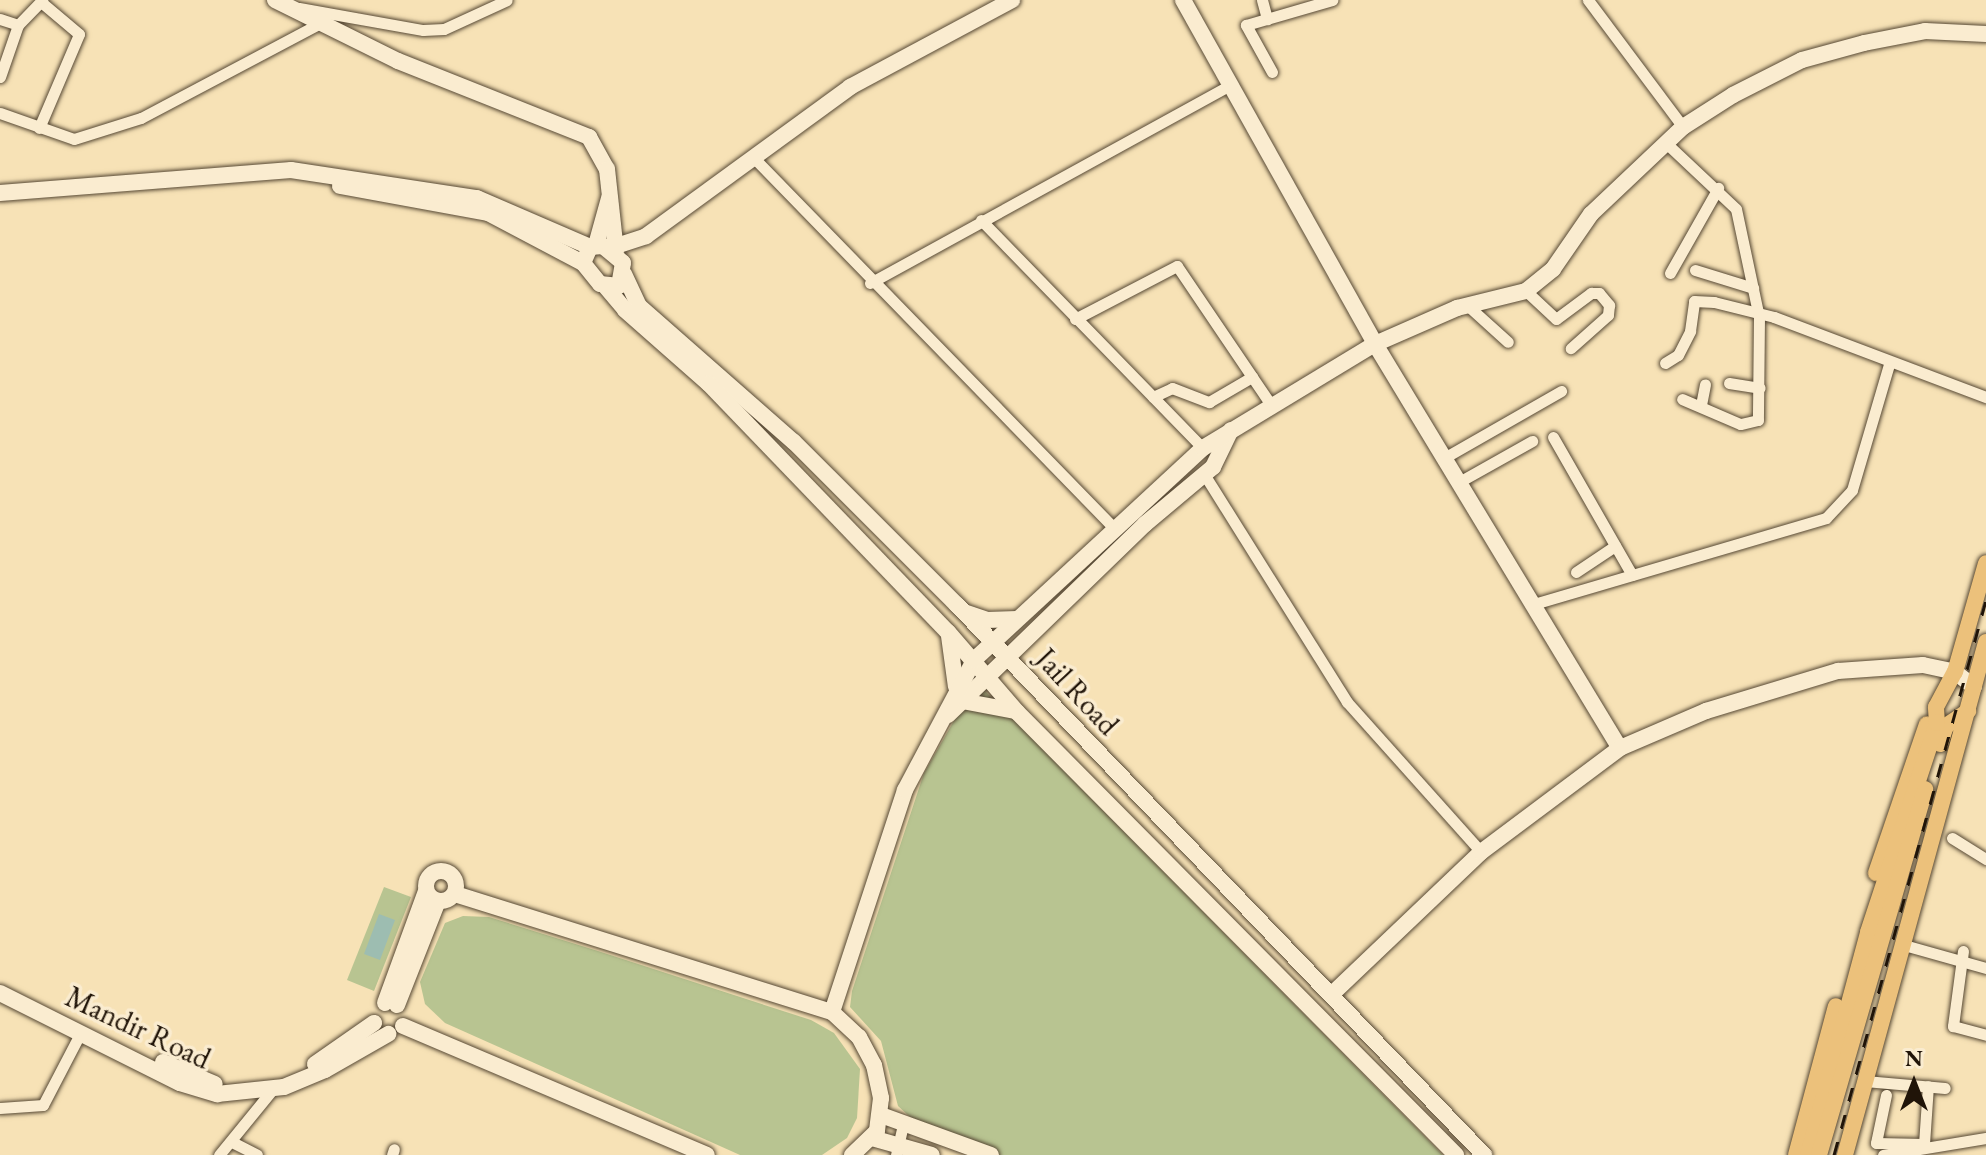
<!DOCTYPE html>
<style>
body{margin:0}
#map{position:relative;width:1986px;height:1155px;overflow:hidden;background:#f7e2b6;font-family:"EB Garamond",serif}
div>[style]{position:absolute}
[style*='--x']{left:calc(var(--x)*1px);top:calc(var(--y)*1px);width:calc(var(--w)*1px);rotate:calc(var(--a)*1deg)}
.green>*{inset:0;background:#b8c491}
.water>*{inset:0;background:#9dbdb1}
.roads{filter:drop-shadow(0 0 2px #564834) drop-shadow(0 0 2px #564834)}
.street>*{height:11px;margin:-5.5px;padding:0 5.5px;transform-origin:5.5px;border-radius:5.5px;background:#faecd0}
.secondary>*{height:16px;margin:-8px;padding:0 8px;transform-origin:8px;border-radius:8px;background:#faecd0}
.secondary>.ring{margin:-8px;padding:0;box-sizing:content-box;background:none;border:16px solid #faecd0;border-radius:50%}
.primary>*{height:16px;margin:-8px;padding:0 8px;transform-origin:8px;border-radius:8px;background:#ecc17b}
.rail>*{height:3px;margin-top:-1.5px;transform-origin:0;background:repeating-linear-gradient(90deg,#201408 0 14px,transparent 0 28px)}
span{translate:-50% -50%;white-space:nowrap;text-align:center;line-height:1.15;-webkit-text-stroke:7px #faecd0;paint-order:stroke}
.street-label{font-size:30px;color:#201408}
.north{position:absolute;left:1874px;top:1043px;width:80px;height:80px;-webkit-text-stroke:6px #faecd0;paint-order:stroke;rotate:0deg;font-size:22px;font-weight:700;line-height:32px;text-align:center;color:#201408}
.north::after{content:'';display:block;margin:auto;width:28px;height:36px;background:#201408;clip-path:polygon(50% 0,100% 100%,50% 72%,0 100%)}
</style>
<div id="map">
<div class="green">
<div style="clip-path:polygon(984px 690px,1443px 1155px,1000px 1155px,921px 1127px,898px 1106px,881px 1041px,850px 1007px,852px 991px,924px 773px,959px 712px)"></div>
<div style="clip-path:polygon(384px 887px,411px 897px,374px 991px,347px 980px)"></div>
<div style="clip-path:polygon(463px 916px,489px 917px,598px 951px,811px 1020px,834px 1033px,860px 1069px,857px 1118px,847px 1138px,822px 1155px,740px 1155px,445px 1023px,425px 1004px,420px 982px,445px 923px)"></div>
</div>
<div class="water">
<div style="clip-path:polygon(379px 914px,395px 920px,380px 960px,364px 954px)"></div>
</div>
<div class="roads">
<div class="street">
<div style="--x:1262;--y:0;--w:20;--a:75"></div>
<div style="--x:1588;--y:0;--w:159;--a:53.2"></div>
<div style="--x:299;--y:8;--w:126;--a:10.1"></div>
<div style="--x:423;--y:30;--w:21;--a:-3"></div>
<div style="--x:444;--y:29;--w:69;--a:-24.7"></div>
<div style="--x:0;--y:19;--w:19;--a:18"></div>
<div style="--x:18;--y:25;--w:35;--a:-46"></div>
<div style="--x:1272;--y:72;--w:54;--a:-119"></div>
<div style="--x:1246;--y:25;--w:90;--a:-16.2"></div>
<div style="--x:0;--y:77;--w:55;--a:-70.9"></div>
<div style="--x:0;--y:113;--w:78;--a:19.4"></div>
<div style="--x:74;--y:139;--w:70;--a:-17.4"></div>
<div style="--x:141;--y:118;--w:199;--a:-27.9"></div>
<div style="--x:39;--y:128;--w:102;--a:-66.9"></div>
<div style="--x:79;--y:34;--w:50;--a:-139.9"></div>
<div style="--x:1666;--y:143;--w:96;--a:43.3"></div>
<div style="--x:1736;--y:209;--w:110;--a:78"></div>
<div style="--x:1759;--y:317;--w:103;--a:90.6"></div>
<div style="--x:1758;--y:420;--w:18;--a:167"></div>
<div style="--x:1740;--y:424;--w:63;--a:-156.7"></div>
<div style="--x:755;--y:159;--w:515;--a:45.79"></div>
<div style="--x:981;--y:220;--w:318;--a:45.8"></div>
<div style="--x:1695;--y:270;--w:61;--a:17.2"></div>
<div style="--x:1670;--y:273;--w:98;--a:-60.5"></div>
<div style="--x:870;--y:283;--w:411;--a:-28.8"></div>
<div style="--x:1526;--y:291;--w:41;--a:43"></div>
<div style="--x:1556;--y:319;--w:44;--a:-36.6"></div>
<div style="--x:1591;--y:293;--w:8;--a:0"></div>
<div style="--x:1599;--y:293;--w:16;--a:50"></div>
<div style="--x:1609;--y:305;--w:10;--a:96"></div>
<div style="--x:1608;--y:315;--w:50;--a:138.3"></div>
<div style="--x:1467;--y:305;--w:55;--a:42.1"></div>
<div style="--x:1075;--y:319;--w:115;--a:-27.5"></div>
<div style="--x:1177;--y:266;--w:168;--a:55.9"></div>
<div style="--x:1665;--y:363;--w:15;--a:-32"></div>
<div style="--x:1678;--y:355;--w:27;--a:-63"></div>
<div style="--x:1690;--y:331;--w:30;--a:-82"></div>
<div style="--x:1694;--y:301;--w:20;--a:3"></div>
<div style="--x:1714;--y:302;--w:62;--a:14"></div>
<div style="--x:1774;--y:317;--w:227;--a:20.7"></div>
<div style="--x:1729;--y:383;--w:31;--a:9"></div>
<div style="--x:1153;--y:397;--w:21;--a:-25"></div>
<div style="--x:1172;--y:388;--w:40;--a:21"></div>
<div style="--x:1209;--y:402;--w:50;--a:-30.2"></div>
<div style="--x:1701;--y:405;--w:21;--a:-79"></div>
<div style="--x:1553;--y:437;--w:159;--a:60.2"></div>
<div style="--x:1444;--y:458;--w:135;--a:-29.8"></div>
<div style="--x:1204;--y:474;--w:269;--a:57.9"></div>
<div style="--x:1347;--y:702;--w:201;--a:48.2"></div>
<div style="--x:1459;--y:482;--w:84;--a:-29.3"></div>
<div style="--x:1576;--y:572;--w:47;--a:-33.7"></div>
<div style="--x:1534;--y:604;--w:304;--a:-16.4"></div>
<div style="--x:1826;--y:518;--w:38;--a:-47"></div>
<div style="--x:1852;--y:490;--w:131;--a:-73.6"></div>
<div style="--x:1952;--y:838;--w:40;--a:32"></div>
<div style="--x:1904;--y:945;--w:85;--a:15.7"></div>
<div style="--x:1963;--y:951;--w:76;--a:97.6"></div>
<div style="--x:1953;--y:1026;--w:34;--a:15"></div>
<div style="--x:1865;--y:1081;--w:80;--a:5"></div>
<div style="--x:1886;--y:1095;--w:49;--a:101.8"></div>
<div style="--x:1876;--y:1143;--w:48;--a:1.2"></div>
<div style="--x:1924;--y:1144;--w:58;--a:-86.1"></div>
<div style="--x:0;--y:1108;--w:43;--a:-4"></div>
<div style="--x:43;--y:1105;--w:82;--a:-62.5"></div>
<div style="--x:232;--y:1142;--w:28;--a:27"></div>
<div style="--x:219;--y:1155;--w:84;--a:-50.8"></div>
<div style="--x:392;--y:1155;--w:6;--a:-72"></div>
<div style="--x:896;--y:1155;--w:31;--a:-77"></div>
<div style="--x:1883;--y:1155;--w:104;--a:-9.4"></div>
</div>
<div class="secondary">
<div style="--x:275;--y:0;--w:137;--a:26.4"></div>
<div style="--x:398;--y:61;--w:206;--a:21.7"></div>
<div style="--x:589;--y:137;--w:37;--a:61"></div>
<div style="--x:607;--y:169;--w:83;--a:83.8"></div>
<div style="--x:1183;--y:0;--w:394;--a:60.8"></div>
<div style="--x:1375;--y:344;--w:472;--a:58.8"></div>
<div style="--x:340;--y:186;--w:150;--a:10.3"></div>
<div style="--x:488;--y:213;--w:107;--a:27.8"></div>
<div style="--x:0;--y:193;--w:292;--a:-4.5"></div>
<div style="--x:291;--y:170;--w:188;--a:8.6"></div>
<div style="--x:477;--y:198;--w:123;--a:23.4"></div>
<div style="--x:596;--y:245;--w:49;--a:-74.5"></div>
<div style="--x:603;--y:246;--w:26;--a:40"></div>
<div style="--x:623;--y:263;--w:23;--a:100"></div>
<div style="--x:619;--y:286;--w:19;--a:-174"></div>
<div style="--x:600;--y:284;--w:27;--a:-129"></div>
<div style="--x:583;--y:263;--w:17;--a:-66"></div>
<div style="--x:590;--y:247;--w:13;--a:-4"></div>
<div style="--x:610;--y:248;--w:38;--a:-18"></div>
<div style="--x:646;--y:236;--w:253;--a:-36.1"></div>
<div style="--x:850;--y:87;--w:184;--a:-28.2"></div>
<div style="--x:624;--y:274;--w:35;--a:65"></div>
<div style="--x:639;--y:306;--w:206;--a:41.3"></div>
<div style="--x:794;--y:442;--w:231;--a:45"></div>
<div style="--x:957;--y:605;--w:762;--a:46.22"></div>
<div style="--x:606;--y:287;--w:30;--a:50"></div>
<div style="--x:625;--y:310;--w:112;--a:41.4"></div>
<div style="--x:709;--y:384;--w:344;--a:46.1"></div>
<div style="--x:948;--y:632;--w:106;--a:49.2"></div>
<div style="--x:1017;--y:712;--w:624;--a:45.26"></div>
<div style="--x:967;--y:613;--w:21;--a:19"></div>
<div style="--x:987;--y:620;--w:30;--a:-2"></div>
<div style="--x:949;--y:636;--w:51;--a:82.2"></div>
<div style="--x:962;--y:701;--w:55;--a:10.5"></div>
<div style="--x:948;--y:715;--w:274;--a:-44.1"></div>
<div style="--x:1145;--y:524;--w:89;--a:-40"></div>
<div style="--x:1213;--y:467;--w:41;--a:-64.1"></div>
<div class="ring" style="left:426px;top:871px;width:14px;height:14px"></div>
<div style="--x:455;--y:894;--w:395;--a:17.4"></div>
<div style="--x:832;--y:1012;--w:37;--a:43"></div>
<div style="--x:859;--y:1037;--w:32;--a:62"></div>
<div style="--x:874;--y:1065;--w:34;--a:78"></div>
<div style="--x:881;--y:1098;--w:33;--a:97"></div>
<div style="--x:877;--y:1131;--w:35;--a:136"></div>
<div style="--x:0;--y:993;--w:201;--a:26.6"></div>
<div style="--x:180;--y:1083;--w:39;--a:17"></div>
<div style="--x:217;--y:1094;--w:67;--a:-6"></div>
<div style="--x:284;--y:1087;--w:44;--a:-22.5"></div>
<div style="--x:325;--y:1070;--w:73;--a:-29.7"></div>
<div style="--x:1331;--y:995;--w:207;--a:-43.6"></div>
<div style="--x:1481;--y:852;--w:174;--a:-36.8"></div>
<div style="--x:1620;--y:748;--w:94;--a:-23.3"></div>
<div style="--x:1706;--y:711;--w:138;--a:-16.9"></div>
<div style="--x:1838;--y:671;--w:85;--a:-4"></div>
<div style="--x:1923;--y:665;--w:33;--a:12"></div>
<div style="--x:1955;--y:672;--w:24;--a:38"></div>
<div style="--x:385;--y:1003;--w:119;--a:-69.9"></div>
<div style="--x:397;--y:1005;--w:112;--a:-68.5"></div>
<div style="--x:832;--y:1012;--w:234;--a:-71.8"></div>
<div style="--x:905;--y:790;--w:147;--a:-62"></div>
<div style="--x:974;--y:660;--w:312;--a:-42.8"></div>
<div style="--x:1203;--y:448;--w:201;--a:-31.2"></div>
<div style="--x:1375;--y:344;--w:90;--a:-23.7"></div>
<div style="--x:1457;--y:308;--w:71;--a:-13.8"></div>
<div style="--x:1526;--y:291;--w:35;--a:-39"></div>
<div style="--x:1553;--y:269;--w:67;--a:-55.4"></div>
<div style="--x:1591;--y:214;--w:127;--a:-43.4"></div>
<div style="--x:1683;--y:127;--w:59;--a:-32.6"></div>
<div style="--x:1733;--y:95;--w:77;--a:-26.9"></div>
<div style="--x:1802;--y:60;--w:64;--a:-15.3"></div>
<div style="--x:1864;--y:43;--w:62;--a:-11.1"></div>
<div style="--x:1925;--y:31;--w:61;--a:2.8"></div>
<div style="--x:403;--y:1026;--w:330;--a:23"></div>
<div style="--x:163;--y:1062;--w:56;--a:22.9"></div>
<div style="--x:315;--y:1064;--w:72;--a:-34.8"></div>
<div style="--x:881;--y:1115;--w:117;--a:20"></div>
<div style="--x:872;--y:1138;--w:62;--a:15.8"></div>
</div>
<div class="primary">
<div style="--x:1940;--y:744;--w:19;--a:-72"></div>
<div style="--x:1946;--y:726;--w:27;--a:-34"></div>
<div style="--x:1876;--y:873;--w:157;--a:-71.1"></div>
<div style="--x:1796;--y:1155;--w:154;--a:-75"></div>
<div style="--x:1808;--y:1155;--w:231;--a:-74.9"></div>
<div style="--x:1868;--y:932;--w:220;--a:-71.7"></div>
<div style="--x:1937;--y:723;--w:16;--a:-94"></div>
<div style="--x:1936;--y:707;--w:40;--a:-62"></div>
<div style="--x:1955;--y:672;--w:113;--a:-74.1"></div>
<div style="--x:1819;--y:1155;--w:381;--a:-73.8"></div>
<div style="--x:1845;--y:1155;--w:532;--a:-74.63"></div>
</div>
</div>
<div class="rail">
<div style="--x:1834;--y:1155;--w:575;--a:-74.68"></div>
</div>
<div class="street-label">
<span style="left:1077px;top:692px;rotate:47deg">Jail Road</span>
<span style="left:138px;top:1028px;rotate:25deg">Mandir Road</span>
</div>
<div class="north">N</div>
</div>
